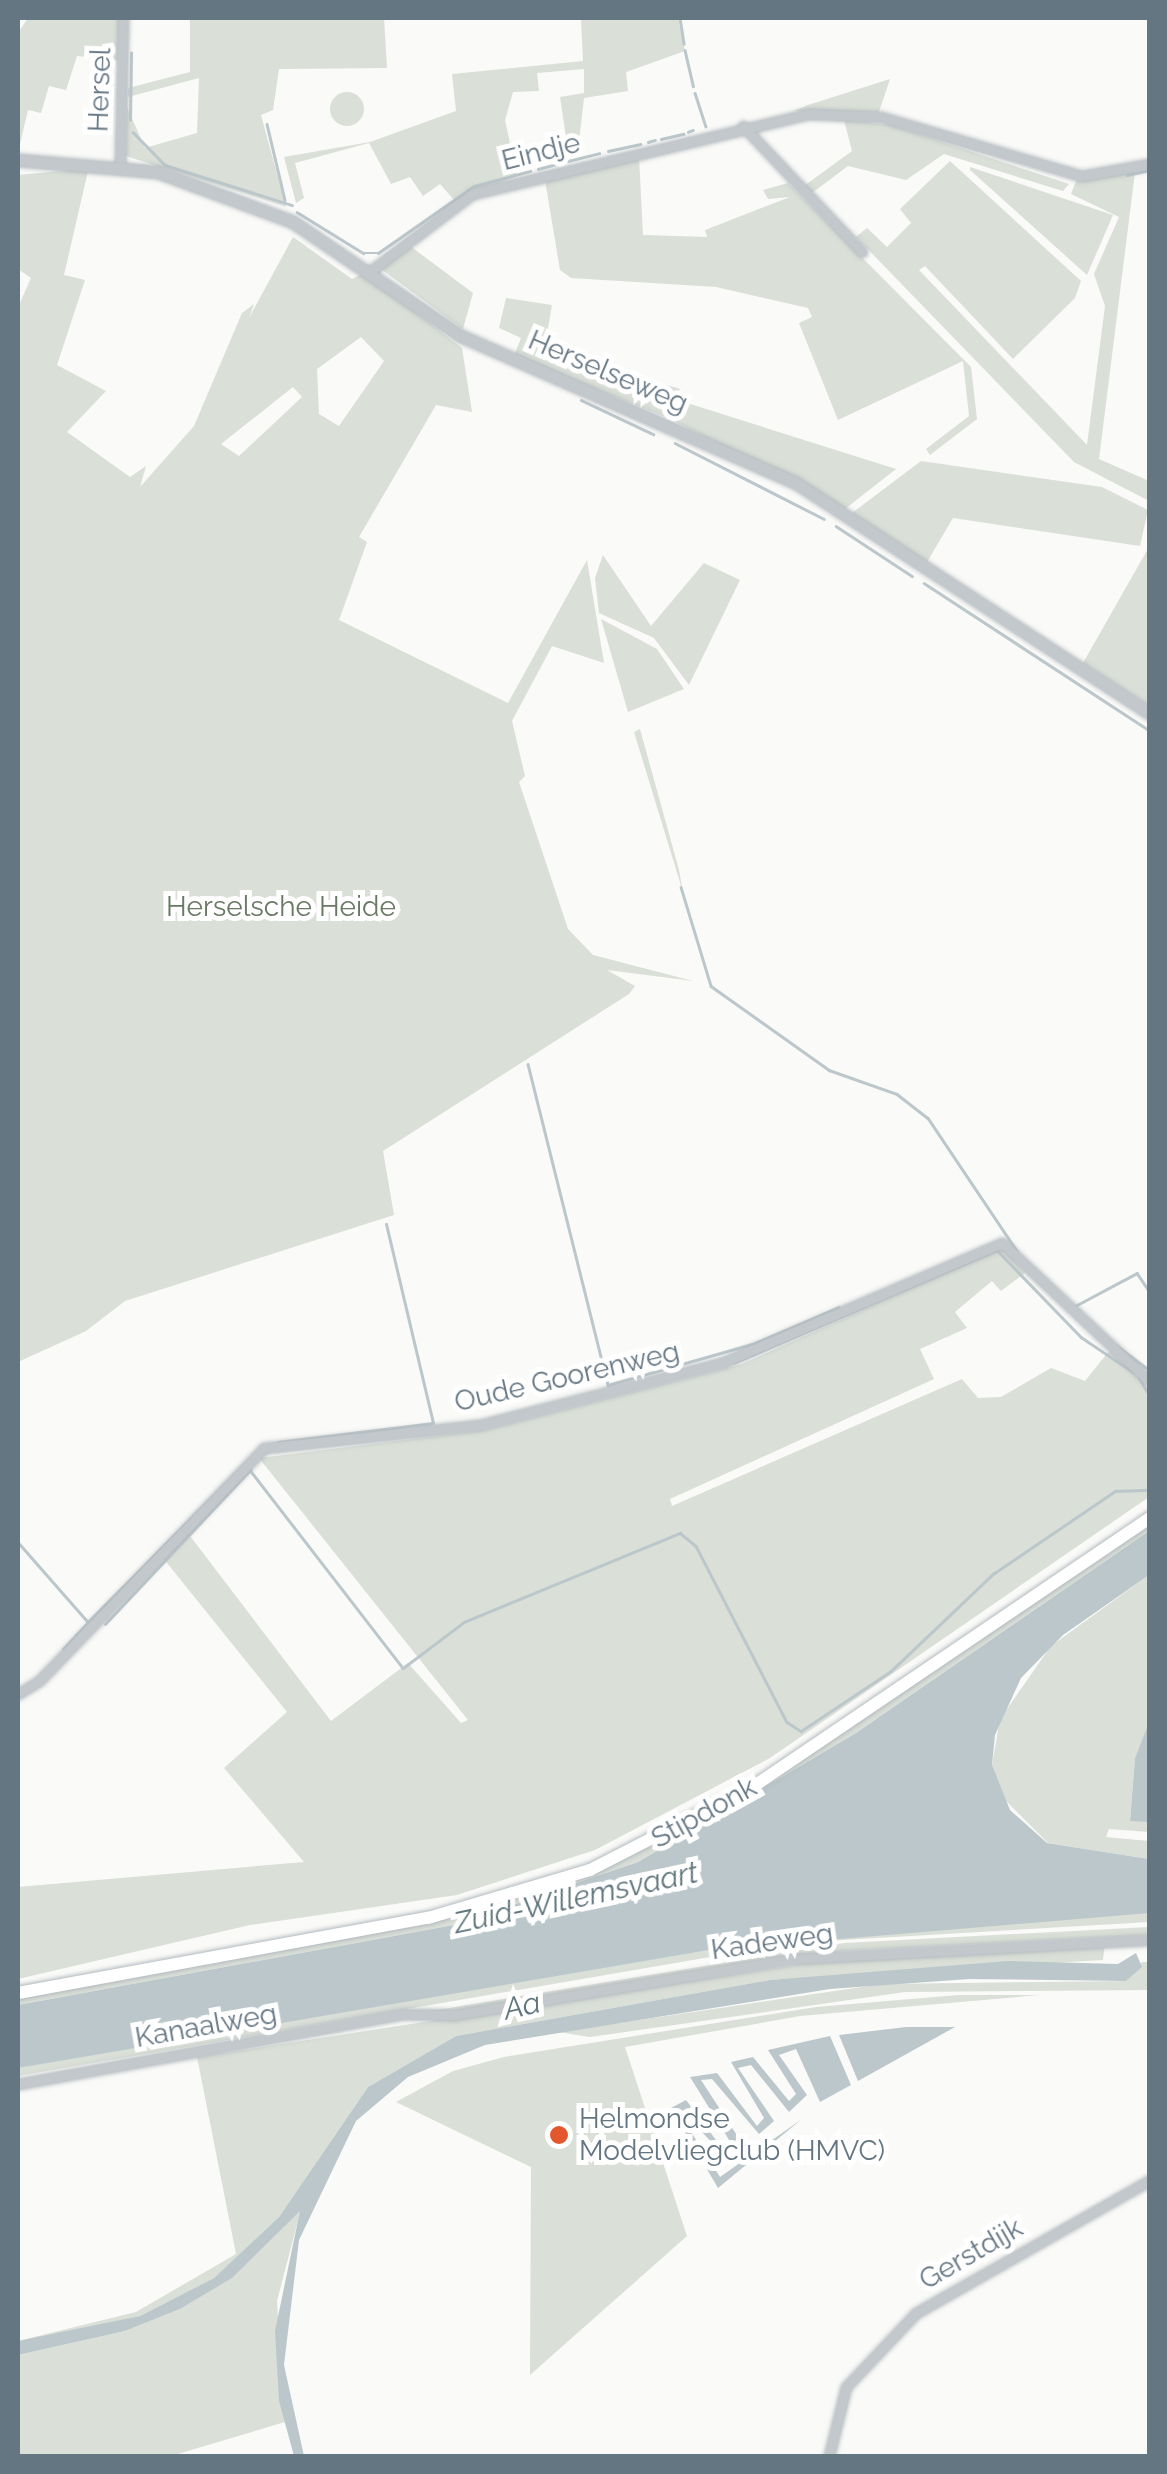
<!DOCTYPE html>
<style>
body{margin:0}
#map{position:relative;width:1167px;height:2474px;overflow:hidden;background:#fafaf8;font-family:Raleway,sans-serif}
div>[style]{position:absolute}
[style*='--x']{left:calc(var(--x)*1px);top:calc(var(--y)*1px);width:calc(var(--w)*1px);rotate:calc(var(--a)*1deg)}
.green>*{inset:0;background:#dadfd7}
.round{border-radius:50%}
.water>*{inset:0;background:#bbc7cb}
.stream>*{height:2.5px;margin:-1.25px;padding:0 1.25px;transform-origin:1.25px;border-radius:1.25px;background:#bbc7cb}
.roads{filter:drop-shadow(0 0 2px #b3babf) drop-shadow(0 0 2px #b3babf)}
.minor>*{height:9px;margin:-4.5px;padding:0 4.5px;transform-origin:4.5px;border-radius:4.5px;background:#c3c8cc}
.tertiary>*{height:11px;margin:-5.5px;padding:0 5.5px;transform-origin:5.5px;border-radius:5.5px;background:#c3c8cc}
.secondary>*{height:12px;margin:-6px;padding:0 6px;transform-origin:6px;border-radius:6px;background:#fff}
.dots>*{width:28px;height:28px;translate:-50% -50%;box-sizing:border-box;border:5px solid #fff;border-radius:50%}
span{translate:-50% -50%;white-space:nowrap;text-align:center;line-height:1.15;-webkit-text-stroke:10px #fff;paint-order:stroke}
.street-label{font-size:28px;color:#657683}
.park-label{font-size:28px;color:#687a64}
.poi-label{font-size:28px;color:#657683}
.left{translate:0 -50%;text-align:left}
.water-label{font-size:30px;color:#60757c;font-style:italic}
.frame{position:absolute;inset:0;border:20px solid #657683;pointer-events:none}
</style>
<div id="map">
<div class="green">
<div style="clip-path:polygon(28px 18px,119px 18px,121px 61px,77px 56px,66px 90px,49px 86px,41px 113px,28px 110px,20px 144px,18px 33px)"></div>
<div style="clip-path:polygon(190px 18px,384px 18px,387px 68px,279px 69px,273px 110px,261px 115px,286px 207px,126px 156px,127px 107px,145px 148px,197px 133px,199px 78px,128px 97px,128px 88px,190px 72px)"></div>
<div style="clip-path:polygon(581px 18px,678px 18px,685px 51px,626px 72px,628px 91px,584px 98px,578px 150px,568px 150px,560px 97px,584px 93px,584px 69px,537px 73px,539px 91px,513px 92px,505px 120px,517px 176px,455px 201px,440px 184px,423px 196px,410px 177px,391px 184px,369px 143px,295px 163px,304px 198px,296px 203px,284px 157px,370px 142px,456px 111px,452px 74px,583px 61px)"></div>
<div style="clip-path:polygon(890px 79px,879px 112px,793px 111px,808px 105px)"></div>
<div class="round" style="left:330px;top:92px;width:34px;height:34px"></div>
<div style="clip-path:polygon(844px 120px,891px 125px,1069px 184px,1063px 191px,944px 154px,906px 180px,848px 166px,812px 193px,804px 186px,852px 151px)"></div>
<div style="clip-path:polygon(639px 156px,643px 235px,707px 237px,705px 230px,790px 197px,768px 199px,763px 190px,788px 183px,971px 367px,977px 419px,930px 455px,926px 449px,969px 416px,963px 361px,838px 420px,799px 323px,812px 317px,808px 308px,716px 287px,571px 278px,560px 270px,545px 180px)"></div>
<div style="clip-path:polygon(950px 161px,1081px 281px,1075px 298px,1013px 359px,925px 266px,919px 270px,1087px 445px,1105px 306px,1094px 274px,1119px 217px,1071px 194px,1076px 181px,1135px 172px,1099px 459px,1149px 481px,1149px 501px,1074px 462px,856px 237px,867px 228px,887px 247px,911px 223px,900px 209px)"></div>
<div style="clip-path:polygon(970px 167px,1113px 215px,1087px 275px,970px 170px)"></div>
<div style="clip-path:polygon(evenodd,70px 170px,88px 171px,64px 275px,85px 280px,57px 365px,106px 391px,67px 432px,130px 477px,146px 466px,140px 487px,194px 426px,242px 313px,254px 304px,249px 318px,293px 237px,352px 279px,364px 273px,462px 348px,472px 412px,436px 405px,359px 537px,367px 542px,339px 620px,508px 703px,587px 560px,604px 663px,552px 646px,512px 721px,525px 776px,519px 782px,568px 929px,593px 955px,693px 981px,607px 970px,635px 986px,629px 994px,383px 1151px,394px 1215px,125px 1301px,86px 1331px,18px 1362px,18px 307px,31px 278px,18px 269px,18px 175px,70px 170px,361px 337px,384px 361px,339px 426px,319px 414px,317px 369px,361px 337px,70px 170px,293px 387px,302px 397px,239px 456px,221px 444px,293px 387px)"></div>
<div style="clip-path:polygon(410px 246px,473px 293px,463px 329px,381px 269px)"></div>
<div style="clip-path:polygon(506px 298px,552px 305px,545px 346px,680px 389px,668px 418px,514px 356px,521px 338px,499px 328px)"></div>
<div style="clip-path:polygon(684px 402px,896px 469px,845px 509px,676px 422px)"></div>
<div style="clip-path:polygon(921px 461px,1102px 487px,1148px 510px,1140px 546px,953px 518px,927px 562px,852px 513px)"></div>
<div style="clip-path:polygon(1149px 547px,1150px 706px,1149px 706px,1083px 663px)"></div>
<div style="clip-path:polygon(603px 555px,651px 626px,704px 563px,740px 580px,689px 685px,654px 638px,599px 613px,595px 578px)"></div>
<div style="clip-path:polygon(601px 619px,657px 649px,684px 689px,628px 712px)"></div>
<div style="clip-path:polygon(640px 729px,679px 870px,683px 892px,634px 732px)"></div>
<div style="clip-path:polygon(1002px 1248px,1025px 1273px,1001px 1291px,992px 1281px,955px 1312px,967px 1328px,920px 1349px,934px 1379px,670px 1499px,672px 1506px,962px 1379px,978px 1398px,1001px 1397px,1051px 1368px,1085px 1381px,1109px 1351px,1139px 1377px,1149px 1400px,1149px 1497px,770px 1758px,595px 1850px,457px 1895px,250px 1925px,18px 1979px,18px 1887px,304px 1862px,224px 1768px,287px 1712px,163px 1558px,187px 1532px,331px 1721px,408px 1663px,461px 1723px,468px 1720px,259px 1458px,485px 1430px,742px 1364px)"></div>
<div style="clip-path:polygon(1149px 1522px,1149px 1531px,856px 1733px,638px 1862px,454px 1925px,18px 2005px,18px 1997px,400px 1927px,605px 1867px,738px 1800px)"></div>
<div style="clip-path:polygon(1149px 1575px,1149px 1722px,1135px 1758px,1130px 1820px,1148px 1821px,1149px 1793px,1149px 1832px,1109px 1829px,1106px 1837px,1149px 1841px,1149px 1859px,1048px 1843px,1000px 1795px,992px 1765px,1000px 1719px,1051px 1646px)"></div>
<div style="clip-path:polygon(1119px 1912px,1149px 1913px,1149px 1922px,791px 1943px,18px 2076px,18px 2068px,211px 2032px,709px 1950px)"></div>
<div style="clip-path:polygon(1149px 1927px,1149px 1935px,845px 1951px,488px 2009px,425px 2012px,844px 1943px)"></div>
<div style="clip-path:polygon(1105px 1943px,1103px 1960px,770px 1980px,456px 2036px,368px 2087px,279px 2217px,214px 2278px,140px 2316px,76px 2331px,18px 2341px,136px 2312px,236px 2254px,197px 2057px,846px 1957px)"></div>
<div style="clip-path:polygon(1142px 1962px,1149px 1962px,1149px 1990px,905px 1992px,590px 2037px,558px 2032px,882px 1984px,1126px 1981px)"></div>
<div style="clip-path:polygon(959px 1995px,1040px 1995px,800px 2016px,625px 2047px,687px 2236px,530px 2375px,531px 2167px,396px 2102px,453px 2071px,504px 2057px,816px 2007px)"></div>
<div style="clip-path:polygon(301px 2209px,277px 2301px,285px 2422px,171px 2456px,18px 2456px,18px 2355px,125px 2331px,180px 2309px,231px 2278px)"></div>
</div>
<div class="water">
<div style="clip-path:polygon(1149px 1531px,1149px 1575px,1063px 1635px,1021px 1678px,995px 1735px,992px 1765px,1010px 1810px,1047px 1843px,1149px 1859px,1149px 1913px,709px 1950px,18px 2068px,18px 2005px,454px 1925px,638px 1862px,856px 1733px)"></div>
<div style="clip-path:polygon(1149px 1722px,1148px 1822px,1130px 1821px,1135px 1758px)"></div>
<div style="clip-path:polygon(1136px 1953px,1142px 1967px,1126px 1981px,969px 1979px,830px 1989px,485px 2045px,408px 2077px,356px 2121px,299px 2240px,284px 2365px,304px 2456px,294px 2456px,279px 2401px,275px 2331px,300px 2211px,232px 2278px,180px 2309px,125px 2331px,18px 2355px,18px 2341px,140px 2316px,214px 2278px,279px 2217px,368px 2087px,456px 2036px,770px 1980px,1008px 1961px,1118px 1964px)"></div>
<div style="clip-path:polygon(906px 2027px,955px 2027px,858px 2081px,839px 2035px)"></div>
<div style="clip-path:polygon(830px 2036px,851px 2085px,820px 2102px,796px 2049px,779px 2055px,807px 2095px,789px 2112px,751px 2065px,738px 2068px,774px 2121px,759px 2134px,712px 2079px,701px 2080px,740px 2140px,725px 2156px,699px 2129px,691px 2132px,720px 2177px,802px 2119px,718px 2188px,671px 2108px,686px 2100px,722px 2148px,731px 2143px,690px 2077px,717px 2073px,757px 2126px,764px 2118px,731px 2062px,753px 2057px,789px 2101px,796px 2094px,768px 2050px)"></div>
</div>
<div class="stream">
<div style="--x:680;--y:18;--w:26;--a:81"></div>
<div style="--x:685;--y:50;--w:37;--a:77"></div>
<div style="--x:695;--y:93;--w:35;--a:72"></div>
<div style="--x:130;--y:120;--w:67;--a:-89.1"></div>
<div style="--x:267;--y:124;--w:78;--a:76.7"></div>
<div style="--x:133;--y:132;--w:46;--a:45.9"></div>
<div style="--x:165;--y:165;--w:133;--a:17.5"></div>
<div style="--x:688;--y:132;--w:5;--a:-22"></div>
<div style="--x:661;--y:139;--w:23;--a:-13"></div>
<div style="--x:648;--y:142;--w:7;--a:-16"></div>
<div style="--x:608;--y:151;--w:33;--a:-12"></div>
<div style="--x:568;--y:161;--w:32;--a:-14"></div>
<div style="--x:538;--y:169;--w:23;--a:-15"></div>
<div style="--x:1127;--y:175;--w:24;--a:-12"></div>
<div style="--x:297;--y:212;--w:78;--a:31.8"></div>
<div style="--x:363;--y:253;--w:15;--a:0"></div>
<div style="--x:378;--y:253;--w:117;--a:-34.9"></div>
<div style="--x:474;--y:186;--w:58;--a:-15"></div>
<div style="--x:581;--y:400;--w:80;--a:25.3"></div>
<div style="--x:675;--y:443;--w:167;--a:27"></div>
<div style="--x:836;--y:526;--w:91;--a:33.3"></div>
<div style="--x:924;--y:583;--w:270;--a:33.2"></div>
<div style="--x:681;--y:887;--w:103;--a:73.1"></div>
<div style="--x:711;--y:986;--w:145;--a:35.4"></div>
<div style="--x:829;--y:1070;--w:72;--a:19.4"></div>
<div style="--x:897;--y:1094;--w:39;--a:38"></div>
<div style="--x:928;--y:1118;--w:160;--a:56.2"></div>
<div style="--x:528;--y:1064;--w:331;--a:76"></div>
<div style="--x:608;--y:1385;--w:153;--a:-15.9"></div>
<div style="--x:755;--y:1343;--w:91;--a:-23.2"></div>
<div style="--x:1075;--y:1306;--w:70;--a:-28"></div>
<div style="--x:1137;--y:1273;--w:23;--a:56"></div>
<div style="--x:1116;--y:1345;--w:39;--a:37"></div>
<div style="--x:733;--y:1363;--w:287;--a:-23.2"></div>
<div style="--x:997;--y:1250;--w:121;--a:46"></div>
<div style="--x:1081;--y:1337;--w:63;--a:33.9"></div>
<div style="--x:1139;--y:1377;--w:23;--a:61"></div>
<div style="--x:278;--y:1442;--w:156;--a:-7"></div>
<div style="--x:433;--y:1423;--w:204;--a:-103.3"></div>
<div style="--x:18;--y:1542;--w:106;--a:48.8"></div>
<div style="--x:88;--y:1622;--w:240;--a:-45.3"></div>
<div style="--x:105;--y:1624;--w:212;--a:-46.7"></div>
<div style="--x:250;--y:1470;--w:250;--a:52.3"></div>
<div style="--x:403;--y:1668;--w:76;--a:-37"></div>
<div style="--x:464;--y:1622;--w:234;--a:-22.4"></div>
<div style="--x:680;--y:1533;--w:21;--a:39"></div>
<div style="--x:696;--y:1546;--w:198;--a:62.7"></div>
<div style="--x:787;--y:1722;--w:17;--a:33"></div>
<div style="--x:801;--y:1731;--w:108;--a:-33.7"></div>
<div style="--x:891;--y:1671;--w:141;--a:-43.6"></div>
<div style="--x:993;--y:1574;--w:148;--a:-34.2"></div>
<div style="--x:1115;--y:1491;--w:35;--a:-2"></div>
<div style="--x:63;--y:1649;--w:37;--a:-47"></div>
</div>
<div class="roads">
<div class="minor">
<div style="--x:743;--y:126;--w:173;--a:46.6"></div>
<div style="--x:120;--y:164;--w:146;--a:-88.8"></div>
<div style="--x:372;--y:270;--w:126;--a:-37.2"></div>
<div style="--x:472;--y:194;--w:346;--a:-13.4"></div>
<div style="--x:809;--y:114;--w:72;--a:2.4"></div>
<div style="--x:881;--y:117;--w:209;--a:16.4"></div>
<div style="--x:1082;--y:176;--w:69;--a:-10"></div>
<div style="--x:18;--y:1694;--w:26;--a:-32"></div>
<div style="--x:40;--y:1680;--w:322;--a:-46"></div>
<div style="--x:264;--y:1448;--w:217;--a:-6.1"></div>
<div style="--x:480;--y:1425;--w:250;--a:-14.4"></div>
<div style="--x:722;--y:1363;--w:305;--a:-23.2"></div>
<div style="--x:1002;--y:1243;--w:203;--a:43.2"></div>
<div style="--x:18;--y:2084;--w:392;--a:-10.3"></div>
<div style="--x:404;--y:2014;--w:50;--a:1.1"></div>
<div style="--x:454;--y:2015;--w:345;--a:-9.4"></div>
<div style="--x:794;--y:1959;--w:357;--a:-3.1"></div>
<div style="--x:829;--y:2456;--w:71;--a:-76.2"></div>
<div style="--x:846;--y:2387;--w:102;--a:-46.6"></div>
<div style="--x:916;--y:2313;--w:269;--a:-29.6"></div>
</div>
<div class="tertiary">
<div style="--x:18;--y:160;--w:141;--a:4.9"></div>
<div style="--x:158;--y:172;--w:144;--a:20.3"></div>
<div style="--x:293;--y:222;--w:203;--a:34.2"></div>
<div style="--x:461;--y:336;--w:366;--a:23.7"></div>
<div style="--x:796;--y:483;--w:423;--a:33.1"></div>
</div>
<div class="secondary">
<div style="--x:18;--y:1993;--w:417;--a:-10.4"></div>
<div style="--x:428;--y:1918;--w:169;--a:-16.5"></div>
<div style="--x:590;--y:1870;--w:188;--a:-27.2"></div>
<div style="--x:757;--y:1784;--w:475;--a:-34.1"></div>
</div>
</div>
<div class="dots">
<div style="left:559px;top:2135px;background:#e4572e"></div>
</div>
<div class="street-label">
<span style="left:100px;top:90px;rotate:-88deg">Hersel</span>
<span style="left:541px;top:152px;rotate:-14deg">Eindje</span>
<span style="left:608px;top:372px;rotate:23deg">Herselseweg</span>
<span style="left:567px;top:1377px;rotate:-13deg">Oude Goorenweg</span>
<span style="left:704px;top:1813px;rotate:-29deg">Stipdonk</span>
<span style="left:772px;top:1942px;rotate:-8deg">Kadeweg</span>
<span style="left:206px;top:2026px;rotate:-10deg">Kanaalweg</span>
<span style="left:971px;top:2254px;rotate:-30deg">Gerstdijk</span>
</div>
<div class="park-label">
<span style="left:281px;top:907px">Herselsche Heide</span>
</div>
<div class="poi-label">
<span class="left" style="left:579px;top:2135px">Helmondse<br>Modelvliegclub (HMVC)</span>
</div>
<div class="water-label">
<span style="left:576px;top:1898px;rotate:-12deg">Zuid-Willemsvaart</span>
<span style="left:522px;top:2006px;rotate:-13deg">Aa</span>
</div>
<div class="frame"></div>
</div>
